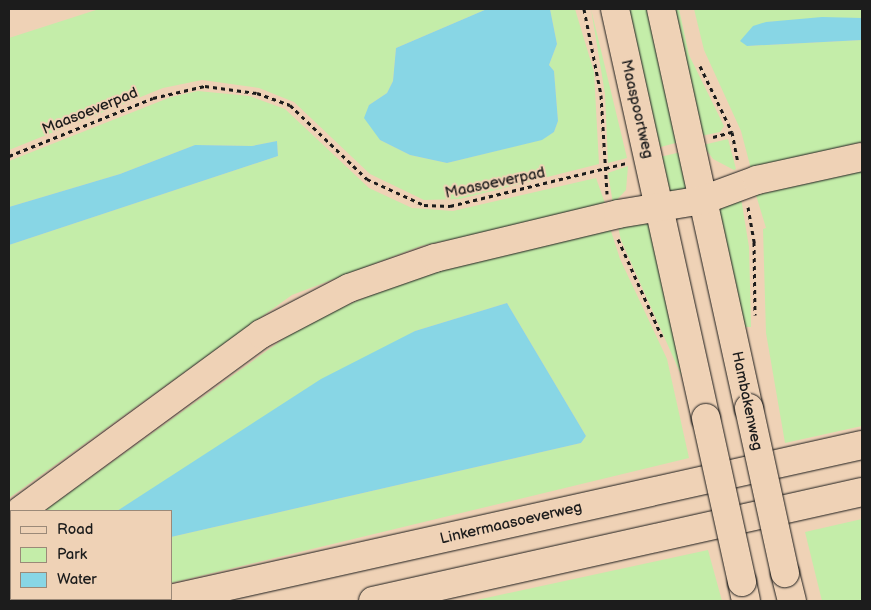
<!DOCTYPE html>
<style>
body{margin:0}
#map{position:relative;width:871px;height:610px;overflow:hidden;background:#efd2b6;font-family:"Balsamiq Sans",sans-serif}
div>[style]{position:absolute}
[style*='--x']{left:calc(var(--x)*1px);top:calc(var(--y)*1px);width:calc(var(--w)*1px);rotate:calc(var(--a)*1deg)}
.green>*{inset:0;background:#c4eda9}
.water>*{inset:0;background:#88d6e5}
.path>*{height:3px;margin-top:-1.5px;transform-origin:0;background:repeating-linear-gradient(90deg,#1c1c1c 0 4px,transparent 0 8px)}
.roads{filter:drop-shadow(0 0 1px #1c1c1c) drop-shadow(0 0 1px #1c1c1c)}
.secondary>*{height:28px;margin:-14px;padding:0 14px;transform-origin:14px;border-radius:14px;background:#efd2b6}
.highway>*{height:28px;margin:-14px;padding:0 14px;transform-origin:14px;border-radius:14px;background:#efd2b6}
.bridges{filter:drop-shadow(0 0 1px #1c1c1c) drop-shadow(0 0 1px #1c1c1c)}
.secondary-bridge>*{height:28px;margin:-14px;padding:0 14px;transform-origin:14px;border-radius:14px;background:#efd2b6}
span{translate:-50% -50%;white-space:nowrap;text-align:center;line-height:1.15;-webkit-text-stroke:4px #efd2b6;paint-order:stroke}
.street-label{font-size:15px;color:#1c1c1c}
.frame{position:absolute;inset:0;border:10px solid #1c1c1c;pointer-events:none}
.legend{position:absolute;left:10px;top:510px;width:162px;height:90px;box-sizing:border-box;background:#efd2b6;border:1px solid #9b8978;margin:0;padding:6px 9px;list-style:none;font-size:15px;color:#1c1c1c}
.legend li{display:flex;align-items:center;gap:10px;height:25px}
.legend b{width:25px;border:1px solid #9b8978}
</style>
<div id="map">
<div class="green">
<div style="clip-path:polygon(99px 9px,487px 9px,396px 48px,393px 81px,387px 93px,369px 105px,380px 140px,410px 155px,447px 163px,541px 140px,554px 132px,558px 121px,554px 71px,549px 65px,557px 44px,550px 9px,575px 9px,594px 72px,599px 164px,460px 199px,424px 200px,370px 174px,294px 102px,259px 88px,202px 80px,163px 88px,9px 150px,9px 38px)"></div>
<div style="clip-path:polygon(591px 9px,627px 158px,608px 163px,605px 94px)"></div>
<div style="clip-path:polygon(627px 9px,649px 9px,679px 142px,657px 148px)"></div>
<div style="clip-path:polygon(672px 9px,679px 9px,689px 55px,724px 126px,720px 132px,701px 136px)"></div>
<div style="clip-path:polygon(694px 9px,862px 9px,862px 18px,766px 22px,747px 46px,862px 40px,862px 142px,751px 169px,741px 131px,704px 50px)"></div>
<div style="clip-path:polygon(198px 91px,249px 96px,285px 109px,369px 188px,412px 208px,453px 211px,596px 178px,606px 206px,421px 246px,292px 295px,9px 498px,9px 245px,278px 156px,277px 141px,252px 146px,195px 145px,120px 174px,9px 207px,9px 161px,171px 97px)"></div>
<div style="clip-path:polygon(728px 139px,736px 169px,734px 170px,713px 159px,703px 145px)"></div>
<div style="clip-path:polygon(681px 152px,690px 192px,670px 198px,660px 157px)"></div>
<div style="clip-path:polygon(628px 166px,626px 190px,613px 204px,608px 173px)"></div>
<div style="clip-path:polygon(862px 170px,862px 426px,785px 443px,766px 333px,763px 229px,766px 228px,756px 195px)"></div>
<div style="clip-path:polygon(741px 198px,749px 247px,751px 327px,741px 327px,718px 205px)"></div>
<div style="clip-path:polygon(646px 222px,651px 225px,682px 377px,621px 240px,618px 227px)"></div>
<div style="clip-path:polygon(610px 228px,620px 259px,667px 359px,689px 458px,171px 583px,171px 537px,581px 443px,586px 436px,507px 303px,415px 331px,117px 511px,44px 511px,307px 322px,428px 271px)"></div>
<div style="clip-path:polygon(862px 519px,862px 601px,822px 601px,805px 532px)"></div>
<div style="clip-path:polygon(11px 532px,11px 599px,107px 599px,9px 601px)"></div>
<div style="clip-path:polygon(708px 550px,722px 601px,472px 601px)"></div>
</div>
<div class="water">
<div style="clip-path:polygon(487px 9px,550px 9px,557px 44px,549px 65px,554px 71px,558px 121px,554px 132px,542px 140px,447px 163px,410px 155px,380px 140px,364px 118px,369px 105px,387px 93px,393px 81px,396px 48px)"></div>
<div style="clip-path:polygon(822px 17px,862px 18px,862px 40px,747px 46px,740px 41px,753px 26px,766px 22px)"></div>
<div style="clip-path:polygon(277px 141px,278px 156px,9px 245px,9px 207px,120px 174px,195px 145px,252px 146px)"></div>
<div style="clip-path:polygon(507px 303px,586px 436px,581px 443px,171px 537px,171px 511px,117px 511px,321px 379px,415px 331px)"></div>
</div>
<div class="path">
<div style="--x:584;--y:9;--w:88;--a:78.8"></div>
<div style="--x:601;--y:95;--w:99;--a:86.5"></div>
<div style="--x:700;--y:66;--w:73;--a:64.1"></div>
<div style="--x:732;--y:132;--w:31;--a:79"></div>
<div style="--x:713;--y:137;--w:20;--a:-15"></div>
<div style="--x:9;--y:156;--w:155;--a:-21.9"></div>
<div style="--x:153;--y:98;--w:53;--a:-13"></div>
<div style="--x:205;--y:86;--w:52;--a:7.7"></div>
<div style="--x:257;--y:93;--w:35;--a:20"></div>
<div style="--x:290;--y:105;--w:107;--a:43.9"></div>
<div style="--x:367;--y:179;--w:63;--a:24.5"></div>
<div style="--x:424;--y:205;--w:26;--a:2"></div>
<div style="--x:450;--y:206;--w:181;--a:-13.7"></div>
<div style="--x:748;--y:207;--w:36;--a:80"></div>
<div style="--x:754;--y:242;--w:73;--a:89.2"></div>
<div style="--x:618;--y:239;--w:107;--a:65.8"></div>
</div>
<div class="roads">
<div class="secondary">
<div style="--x:615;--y:9;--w:419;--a:77.5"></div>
<div style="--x:661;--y:9;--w:409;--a:77.6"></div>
<div style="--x:785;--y:573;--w:29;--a:76"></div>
<div style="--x:742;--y:582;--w:19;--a:78"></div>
</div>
<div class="highway">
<div style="--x:20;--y:511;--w:299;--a:-36.3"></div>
<div style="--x:261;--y:334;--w:99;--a:-27.6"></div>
<div style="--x:349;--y:288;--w:91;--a:-19.2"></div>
<div style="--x:435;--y:258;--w:188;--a:-13.5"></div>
<div style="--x:618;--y:214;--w:86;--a:-9.4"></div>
<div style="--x:703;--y:200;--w:58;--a:-20.3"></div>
<div style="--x:757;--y:180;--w:107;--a:-12.4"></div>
<div style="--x:161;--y:601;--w:718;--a:-12.55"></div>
<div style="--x:373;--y:601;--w:501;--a:-12.57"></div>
</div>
</div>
<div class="bridges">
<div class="secondary-bridge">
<div style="--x:749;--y:408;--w:169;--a:77.7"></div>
<div style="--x:706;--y:418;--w:168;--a:77.6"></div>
</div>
</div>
<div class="street-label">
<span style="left:637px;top:109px;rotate:77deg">Maaspoortweg</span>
<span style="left:90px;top:111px;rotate:-22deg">Maasoeverpad</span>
<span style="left:495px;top:183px;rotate:-12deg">Maasoeverpad</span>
<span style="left:747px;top:401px;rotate:78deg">Hambakenweg</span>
<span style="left:511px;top:523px;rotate:-13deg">Linkermaasoeverweg</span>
</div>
<div class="frame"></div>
<ul class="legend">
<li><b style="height:6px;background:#efd2b6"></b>Road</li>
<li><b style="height:14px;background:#c4eda9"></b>Park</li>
<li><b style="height:14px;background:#88d6e5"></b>Water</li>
</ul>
</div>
